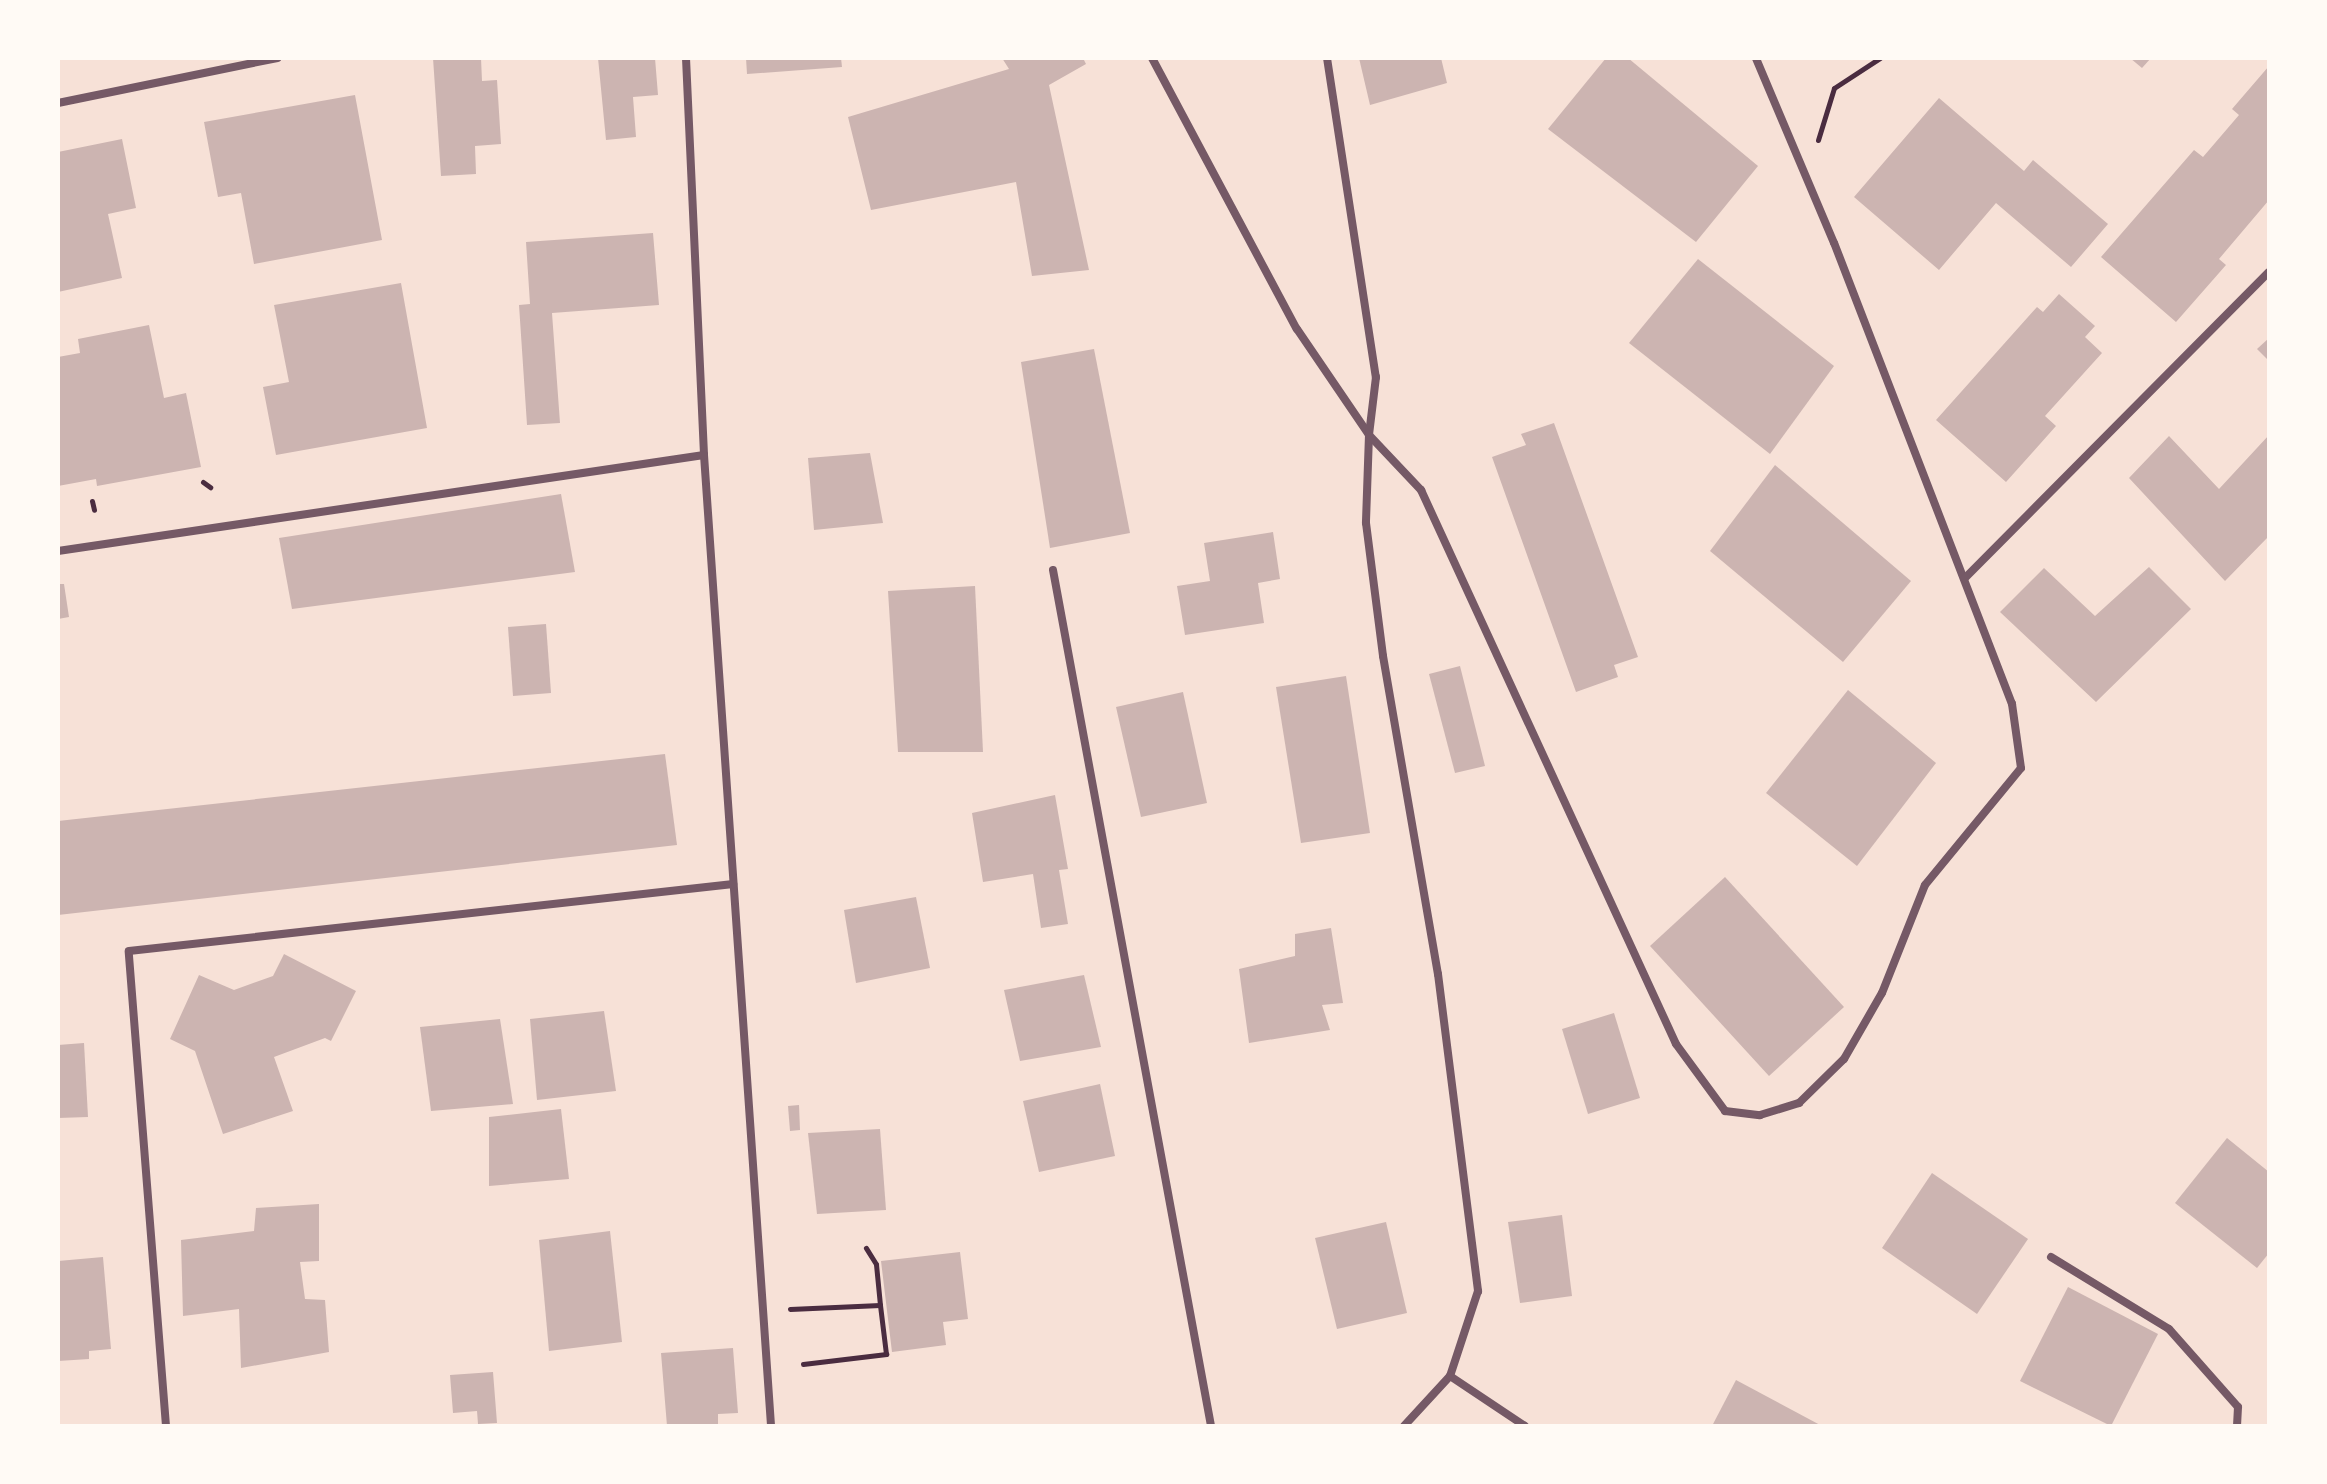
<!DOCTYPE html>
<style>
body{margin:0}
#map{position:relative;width:2327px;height:1484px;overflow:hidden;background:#f7e1d7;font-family:"Varela Round",sans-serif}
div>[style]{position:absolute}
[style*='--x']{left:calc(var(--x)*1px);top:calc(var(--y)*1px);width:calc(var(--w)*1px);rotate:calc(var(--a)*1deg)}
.building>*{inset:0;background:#ccb4b1}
.path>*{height:5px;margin:-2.5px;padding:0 2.5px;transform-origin:2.5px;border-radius:2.5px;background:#4a2c40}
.minor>*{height:8px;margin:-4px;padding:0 4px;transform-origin:4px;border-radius:4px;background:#755966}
span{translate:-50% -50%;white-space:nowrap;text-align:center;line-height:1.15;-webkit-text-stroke:7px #fffaf5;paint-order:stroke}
.frame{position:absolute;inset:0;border:60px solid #fffaf5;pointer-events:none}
</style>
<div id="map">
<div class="building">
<div style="clip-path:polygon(433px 58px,481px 58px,482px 81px,497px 80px,501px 144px,475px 146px,476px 174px,441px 176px)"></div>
<div style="clip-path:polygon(598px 58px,655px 58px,658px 95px,633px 97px,636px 137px,606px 140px)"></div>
<div style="clip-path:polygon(746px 58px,841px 58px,842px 67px,747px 74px)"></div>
<div style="clip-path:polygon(1002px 58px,1083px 58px,1086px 64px,1049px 85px,1089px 270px,1032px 276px,1016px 182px,871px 210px,848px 117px,1009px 69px)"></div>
<div style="clip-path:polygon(1359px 58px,1441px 58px,1447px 83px,1370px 105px)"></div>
<div style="clip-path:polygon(1606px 58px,1628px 58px,1758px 166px,1696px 242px,1548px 129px)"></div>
<div style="clip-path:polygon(2130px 58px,2151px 58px,2142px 68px)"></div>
<div style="clip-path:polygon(2269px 66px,2269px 200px,2219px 259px,2226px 265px,2176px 322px,2101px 257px,2194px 150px,2203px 157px,2239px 115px,2232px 109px)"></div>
<div style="clip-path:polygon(355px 95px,382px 240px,254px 264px,241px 193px,218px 197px,204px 122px)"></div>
<div style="clip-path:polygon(1939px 98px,2024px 171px,2033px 160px,2108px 224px,2071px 267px,1996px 203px,1939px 270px,1854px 197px)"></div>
<div style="clip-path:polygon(122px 139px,136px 208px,108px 214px,122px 278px,58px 292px,58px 152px)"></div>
<div style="clip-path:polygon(653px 233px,659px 305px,552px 313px,560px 423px,527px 425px,519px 305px,530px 304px,526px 242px)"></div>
<div style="clip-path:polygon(1698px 259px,1834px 366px,1770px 454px,1629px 343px)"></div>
<div style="clip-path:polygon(401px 283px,427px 428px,276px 455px,263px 387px,289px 382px,274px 305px)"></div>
<div style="clip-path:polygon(2059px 294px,2095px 326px,2085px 337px,2102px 353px,2045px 416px,2056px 426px,2006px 482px,1936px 420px,2037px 307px,2043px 312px)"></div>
<div style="clip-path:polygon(149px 325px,164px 398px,186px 393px,201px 467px,97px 486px,96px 479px,58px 486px,58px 357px,80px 353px,78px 339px)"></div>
<div style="clip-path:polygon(2269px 338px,2269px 361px,2257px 349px)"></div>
<div style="clip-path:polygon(1094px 349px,1130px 533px,1050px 548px,1021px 362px)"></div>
<div style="clip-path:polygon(1554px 423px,1638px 657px,1614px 665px,1618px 677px,1576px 692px,1492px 457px,1526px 445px,1521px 434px)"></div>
<div style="clip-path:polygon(2269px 435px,2269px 536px,2225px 581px,2129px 478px,2169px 436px,2219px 489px)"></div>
<div style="clip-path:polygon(870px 453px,883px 523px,814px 530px,808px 458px)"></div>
<div style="clip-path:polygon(1775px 465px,1911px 581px,1843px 662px,1710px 551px)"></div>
<div style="clip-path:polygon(561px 494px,575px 572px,292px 609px,279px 538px)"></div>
<div style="clip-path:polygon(1273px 532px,1280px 579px,1258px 583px,1264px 623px,1185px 635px,1177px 586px,1210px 581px,1204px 543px)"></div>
<div style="clip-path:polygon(2149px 567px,2191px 609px,2096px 702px,2000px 612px,2044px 568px,2095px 616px)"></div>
<div style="clip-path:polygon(58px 584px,64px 584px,69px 617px,58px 619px)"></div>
<div style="clip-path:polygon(975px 586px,983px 752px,898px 752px,888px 591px)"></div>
<div style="clip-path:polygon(546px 624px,551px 693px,513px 696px,508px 627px)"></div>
<div style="clip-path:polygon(1460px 666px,1485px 766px,1455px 773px,1429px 674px)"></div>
<div style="clip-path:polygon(1346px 676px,1370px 833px,1301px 843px,1276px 687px)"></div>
<div style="clip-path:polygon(1848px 690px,1936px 763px,1857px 866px,1766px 793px)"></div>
<div style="clip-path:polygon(1183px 692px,1207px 803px,1141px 817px,1116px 707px)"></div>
<div style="clip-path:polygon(665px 754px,677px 845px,58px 915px,58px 821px)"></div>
<div style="clip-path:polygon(1055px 795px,1068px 869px,1059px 870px,1068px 924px,1041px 928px,1033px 874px,983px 882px,972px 813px)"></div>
<div style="clip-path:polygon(1725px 877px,1844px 1007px,1769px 1076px,1650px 946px)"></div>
<div style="clip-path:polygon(916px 897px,930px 968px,856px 983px,844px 910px)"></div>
<div style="clip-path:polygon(1331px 928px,1343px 1003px,1322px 1005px,1330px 1030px,1249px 1043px,1239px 969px,1295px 956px,1295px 934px)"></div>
<div style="clip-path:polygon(284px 954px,356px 991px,331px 1041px,325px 1038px,274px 1057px,293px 1111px,223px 1134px,195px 1051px,170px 1039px,199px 975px,234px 990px,273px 976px)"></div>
<div style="clip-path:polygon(1084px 975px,1101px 1047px,1020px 1061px,1004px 990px)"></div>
<div style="clip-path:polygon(604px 1011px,616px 1091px,537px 1100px,530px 1019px)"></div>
<div style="clip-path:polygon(1614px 1013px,1640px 1098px,1588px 1114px,1562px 1029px)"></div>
<div style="clip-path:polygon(500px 1019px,513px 1104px,431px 1111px,420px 1027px)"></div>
<div style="clip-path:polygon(84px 1043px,88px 1117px,58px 1118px,58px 1045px)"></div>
<div style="clip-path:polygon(1100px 1084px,1115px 1156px,1039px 1172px,1023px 1101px)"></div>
<div style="clip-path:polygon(799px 1105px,800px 1130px,790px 1131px,788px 1106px)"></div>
<div style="clip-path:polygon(561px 1109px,569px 1179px,489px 1186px,489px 1117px)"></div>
<div style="clip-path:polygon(880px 1129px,886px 1210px,817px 1214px,808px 1133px)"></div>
<div style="clip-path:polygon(2227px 1138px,2269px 1172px,2269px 1253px,2257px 1268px,2175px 1203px)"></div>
<div style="clip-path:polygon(1932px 1173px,2028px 1239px,1977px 1314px,1882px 1248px)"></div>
<div style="clip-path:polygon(319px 1204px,319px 1261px,300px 1262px,305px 1299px,325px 1300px,329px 1352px,241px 1368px,239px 1309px,183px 1316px,181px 1240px,254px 1231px,256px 1208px)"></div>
<div style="clip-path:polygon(1562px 1215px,1572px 1296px,1520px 1303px,1508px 1222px)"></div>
<div style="clip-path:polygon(1386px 1222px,1407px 1313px,1337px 1329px,1315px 1238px)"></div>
<div style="clip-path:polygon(610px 1231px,622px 1342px,549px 1351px,539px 1240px)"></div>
<div style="clip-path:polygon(960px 1252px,968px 1319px,943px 1322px,946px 1345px,892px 1352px,881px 1261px)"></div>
<div style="clip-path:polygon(103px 1257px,111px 1349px,89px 1351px,89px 1359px,58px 1361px,58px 1261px)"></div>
<div style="clip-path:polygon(2068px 1287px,2158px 1334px,2111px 1426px,2020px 1381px)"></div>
<div style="clip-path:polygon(733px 1348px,738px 1413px,718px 1414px,718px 1426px,667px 1426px,661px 1353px)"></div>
<div style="clip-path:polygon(493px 1372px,497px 1423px,478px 1424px,477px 1411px,453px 1413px,450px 1375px)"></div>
<div style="clip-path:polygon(1736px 1380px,1822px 1426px,1712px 1426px)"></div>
</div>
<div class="path">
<div style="--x:1818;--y:140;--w:54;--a:-72.9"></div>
<div style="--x:1834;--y:88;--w:55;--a:-33.1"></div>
<div style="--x:203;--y:482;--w:9;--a:36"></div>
<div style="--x:92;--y:501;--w:9;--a:77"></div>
<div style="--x:790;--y:1309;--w:90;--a:-2.5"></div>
<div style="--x:880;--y:1305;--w:41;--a:-95.6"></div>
<div style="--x:876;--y:1264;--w:19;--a:-122"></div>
<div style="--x:803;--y:1364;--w:84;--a:-6.9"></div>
<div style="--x:886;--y:1354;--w:49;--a:-97"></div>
</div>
<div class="minor">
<div style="--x:686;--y:58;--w:397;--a:87.4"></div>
<div style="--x:704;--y:455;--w:973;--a:86.05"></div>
<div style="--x:1152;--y:58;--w:307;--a:61.9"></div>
<div style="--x:1297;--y:329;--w:128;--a:55.8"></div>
<div style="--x:1369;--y:435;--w:88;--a:92"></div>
<div style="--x:1366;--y:523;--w:134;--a:82.7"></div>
<div style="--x:1383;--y:656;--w:323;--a:80.2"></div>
<div style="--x:1438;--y:974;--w:320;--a:82.8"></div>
<div style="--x:1478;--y:1291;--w:89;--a:108.2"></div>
<div style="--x:1450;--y:1376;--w:68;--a:132.6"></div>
<div style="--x:1327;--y:58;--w:323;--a:81.3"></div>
<div style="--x:1376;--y:377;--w:58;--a:96.9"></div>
<div style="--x:1369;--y:435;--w:76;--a:46.6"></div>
<div style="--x:1421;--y:490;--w:610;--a:65.28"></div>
<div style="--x:1676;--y:1044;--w:83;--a:53.8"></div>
<div style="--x:1725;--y:1111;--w:35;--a:7"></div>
<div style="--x:1760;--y:1115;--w:41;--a:-17.1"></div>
<div style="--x:1799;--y:1103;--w:63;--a:-44.4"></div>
<div style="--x:1844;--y:1059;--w:76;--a:-60.1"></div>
<div style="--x:1882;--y:993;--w:116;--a:-68.3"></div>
<div style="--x:1925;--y:885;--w:151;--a:-50.6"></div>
<div style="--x:2021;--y:768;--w:65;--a:-98"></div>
<div style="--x:2012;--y:704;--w:494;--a:-111.1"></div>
<div style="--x:1834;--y:243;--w:201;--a:-112.9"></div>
<div style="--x:58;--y:103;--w:224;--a:-11.6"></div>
<div style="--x:58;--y:551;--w:653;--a:-8.45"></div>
<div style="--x:1053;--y:570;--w:870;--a:79.54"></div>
<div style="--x:1965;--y:578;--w:431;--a:-45.2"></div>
<div style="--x:2051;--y:1257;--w:138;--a:31.4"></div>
<div style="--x:2169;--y:1329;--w:104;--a:48.5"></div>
<div style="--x:2238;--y:1407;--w:19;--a:93"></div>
<div style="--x:1450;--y:1376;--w:90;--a:33.7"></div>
<div style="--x:166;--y:1426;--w:476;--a:-94.5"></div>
<div style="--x:129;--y:951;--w:608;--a:-6.33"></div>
</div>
<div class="frame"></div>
</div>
